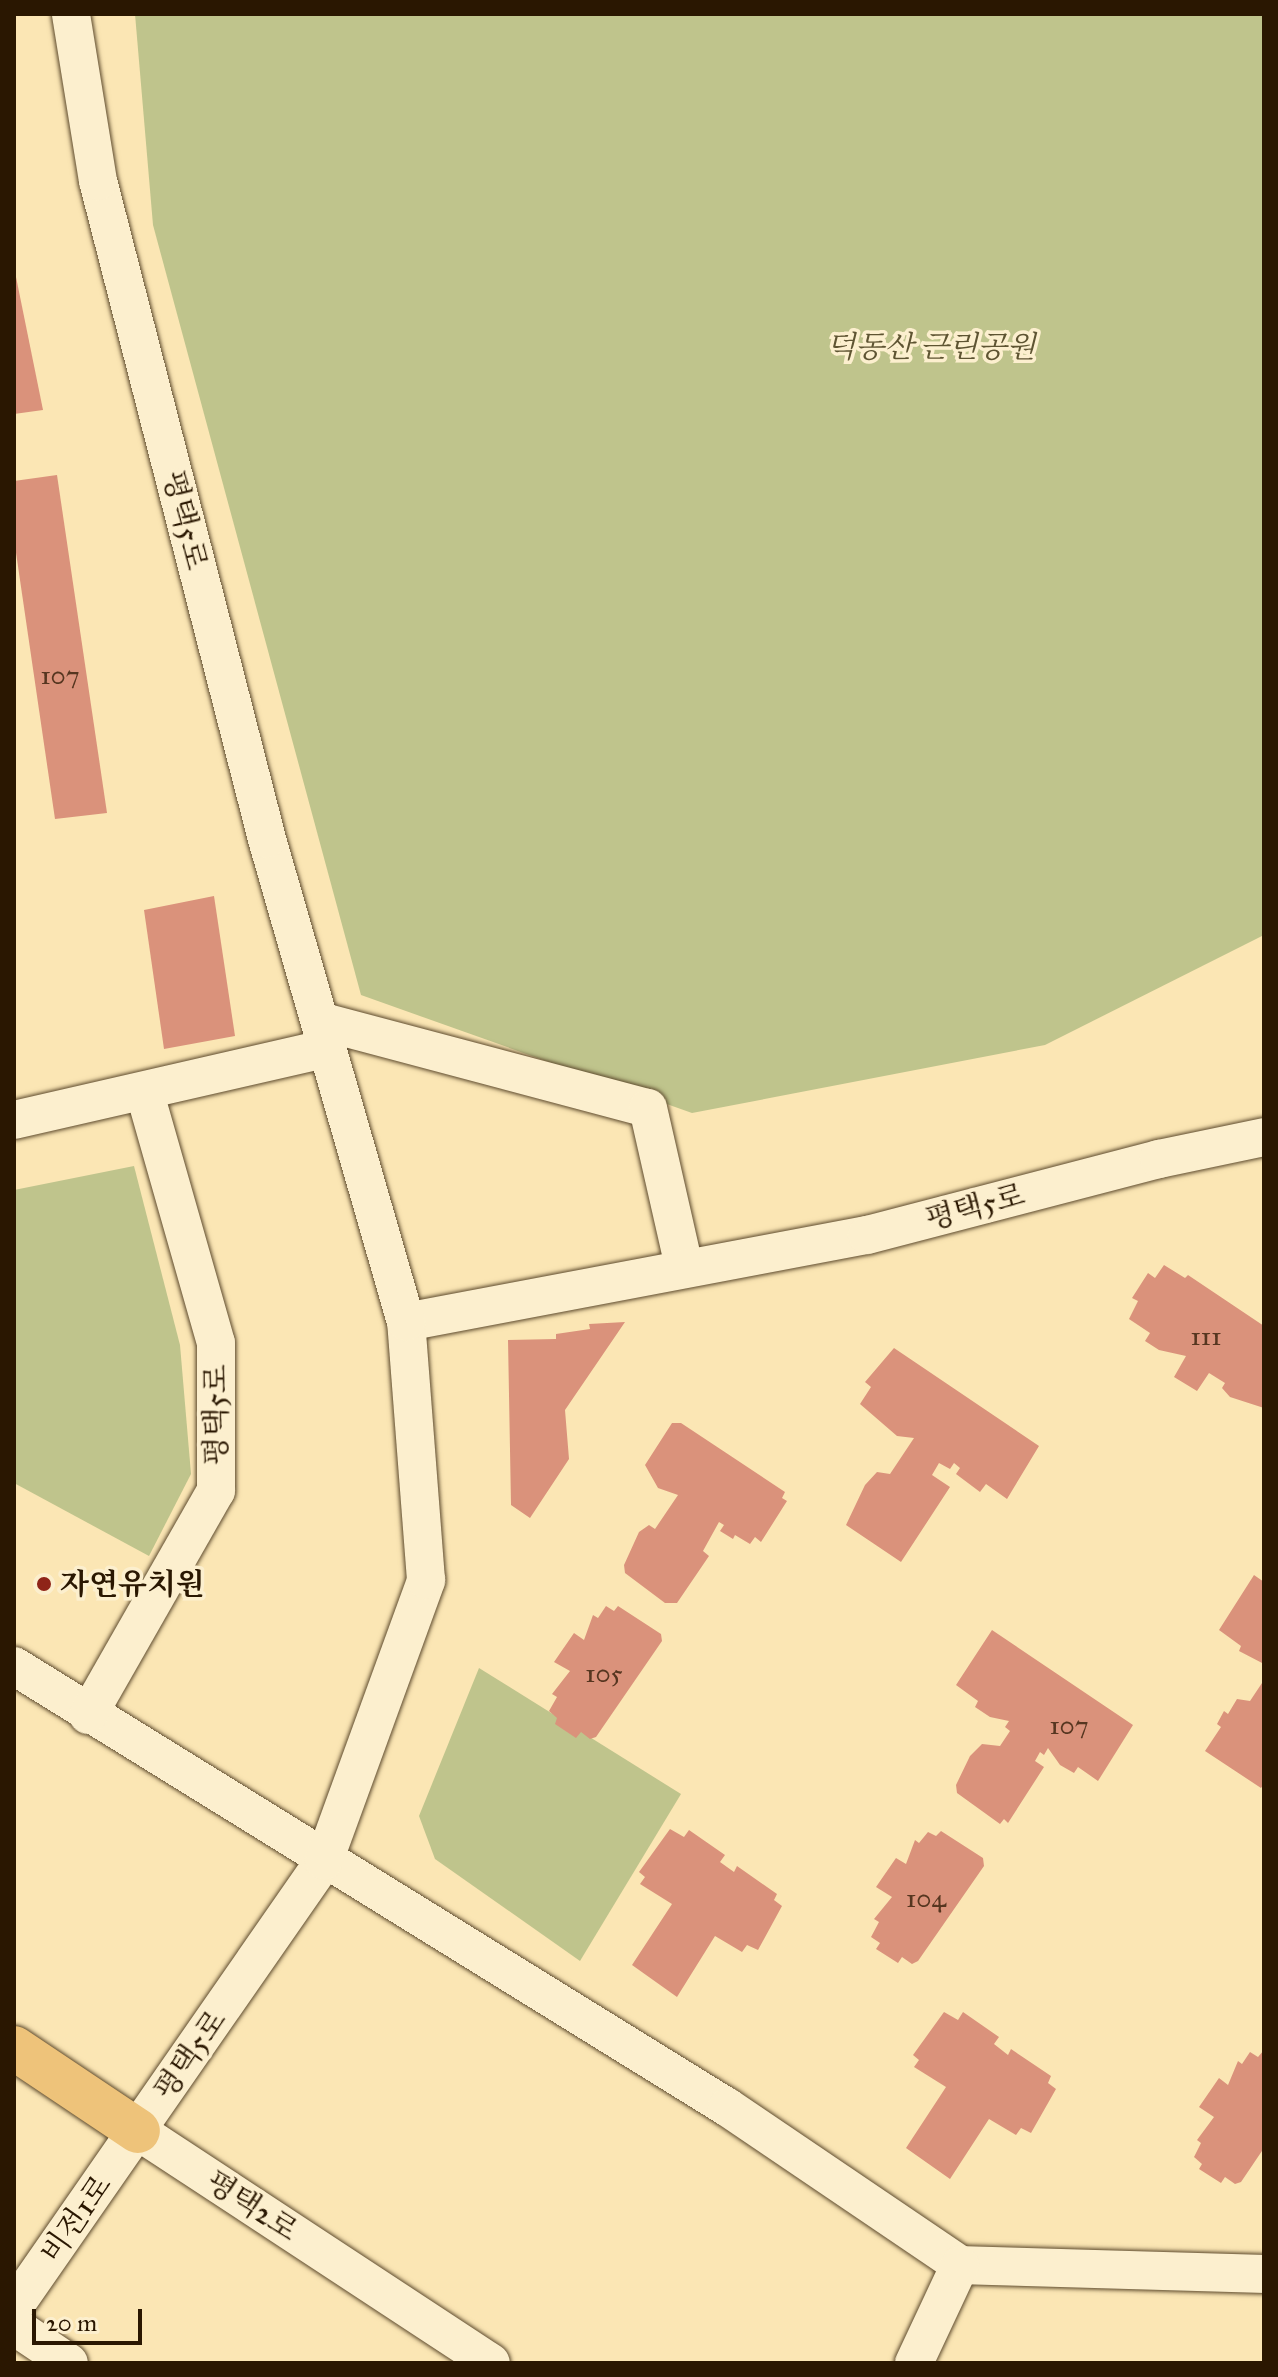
<!DOCTYPE html>
<meta charset="utf-8">
<style>
body{margin:0}
#map{position:relative;width:1278px;height:2377px;overflow:hidden;background:#fbe6b4;font-family:"IM FELL Great Primer","Noto Serif KR",serif}
div>[style]{position:absolute}
[style*='--x']{left:calc(var(--x)*1px);top:calc(var(--y)*1px);width:calc(var(--w)*1px);rotate:calc(var(--a)*1deg)}
.green>*{inset:0;background:#bfc48c}
.building>*{inset:0;background:#da927b}
.roads{filter:drop-shadow(0 0 2px #5e4b2e) drop-shadow(0 0 2px #5e4b2e)}
.minor>*{height:38px;margin:-19px;padding:0 19px;transform-origin:19px;border-radius:19px;background:#fcefce}
.major>*{height:44px;margin:-22px;padding:0 22px;transform-origin:22px;border-radius:22px;background:#eec37a}
.dots>*{width:22px;height:22px;translate:-50% -50%;box-sizing:border-box;border:4px solid #fcefce;border-radius:50%}
span{translate:-50% -50%;white-space:nowrap;text-align:center;line-height:1.15;-webkit-text-stroke:7px #fcefce;paint-order:stroke}
.number-label{font-size:26px;color:#563620}
.number-label span{-webkit-text-stroke-width:0}
.park-label{font-size:30px;color:#5e5432;font-style:italic}
.street-label{font-size:30px;color:#2a1701}
.poi-label{font-size:30px;color:#2a1701;font-weight:700}
.left{translate:0 -50%;text-align:left}
.frame{position:absolute;inset:0;border:16px solid #2a1701;pointer-events:none}
.scale{position:absolute;left:32px;top:2309px;width:110px;height:36px;box-sizing:border-box;border:4px solid #2a1701;border-top:0;padding-left:10px;font-size:24px;line-height:28px;white-space:nowrap;color:#2a1701;-webkit-text-stroke:6px #fcefce;paint-order:stroke}
</style>
<div id="map">
<div class="green">
<div style="clip-path:polygon(135px 14px,1264px 14px,1264px 935px,1045px 1045px,692px 1113px,361px 995px,153px 225px)"></div>
<div style="clip-path:polygon(134px 1166px,180px 1345px,191px 1474px,149px 1556px,14px 1483px,14px 1190px)"></div>
<div style="clip-path:polygon(479px 1668px,681px 1794px,580px 1961px,435px 1859px,419px 1816px)"></div>
</div>
<div class="building">
<div style="clip-path:polygon(15px 272px,43px 410px,14px 414px,14px 273px)"></div>
<div style="clip-path:polygon(57px 475px,107px 813px,55px 819px,14px 539px,14px 481px)"></div>
<div style="clip-path:polygon(214px 896px,235px 1036px,164px 1049px,144px 910px)"></div>
<div style="clip-path:polygon(1164px 1265px,1185px 1278px,1188px 1275px,1264px 1326px,1264px 1408px,1230px 1397px,1222px 1388px,1225px 1383px,1209px 1373px,1197px 1391px,1174px 1377px,1186px 1356px,1159px 1350px,1145px 1341px,1150px 1333px,1129px 1319px,1138px 1301px,1132px 1298px,1148px 1273px,1155px 1278px)"></div>
<div style="clip-path:polygon(625px 1322px,565px 1410px,569px 1459px,530px 1518px,511px 1505px,508px 1340px,556px 1339px,556px 1334px,590px 1329px,589px 1324px)"></div>
<div style="clip-path:polygon(894px 1348px,1039px 1446px,1007px 1499px,986px 1484px,980px 1492px,956px 1474px,960px 1468px,954px 1463px,950px 1469px,939px 1463px,932px 1475px,950px 1487px,901px 1562px,846px 1525px,865px 1485px,877px 1472px,890px 1474px,914px 1438px,897px 1436px,860px 1404px,871px 1387px,865px 1382px)"></div>
<div style="clip-path:polygon(672px 1423px,681px 1423px,785px 1492px,782px 1498px,787px 1501px,761px 1542px,755px 1537px,750px 1544px,735px 1535px,733px 1539px,720px 1531px,724px 1525px,719px 1522px,703px 1551px,709px 1556px,677px 1603px,665px 1603px,625px 1573px,624px 1565px,639px 1532px,649px 1525px,655px 1529px,678px 1495px,658px 1488px,645px 1465px)"></div>
<div style="clip-path:polygon(1254px 1575px,1264px 1582px,1264px 1664px,1239px 1651px,1241px 1646px,1219px 1630px)"></div>
<div style="clip-path:polygon(606px 1606px,614px 1611px,618px 1606px,661px 1634px,662px 1641px,596px 1737px,590px 1739px,581px 1732px,576px 1738px,555px 1724px,557px 1718px,549px 1711px,557px 1697px,552px 1694px,570px 1671px,554px 1662px,574px 1633px,584px 1640px,593px 1615px,598px 1618px)"></div>
<div style="clip-path:polygon(992px 1630px,1133px 1725px,1098px 1781px,1078px 1767px,1074px 1773px,1060px 1765px,1048px 1748px,1044px 1755px,1040px 1752px,1035px 1761px,1044px 1767px,1008px 1823px,1004px 1819px,1000px 1824px,957px 1793px,956px 1785px,970px 1756px,982px 1744px,1000px 1746px,1010px 1731px,1005px 1727px,1009px 1721px,990px 1717px,975px 1707px,978px 1701px,956px 1685px)"></div>
<div style="clip-path:polygon(1264px 1680px,1264px 1784px,1261px 1788px,1205px 1751px,1221px 1727px,1217px 1724px,1224px 1711px,1228px 1714px,1237px 1699px,1250px 1701px)"></div>
<div style="clip-path:polygon(670px 1829px,684px 1837px,689px 1830px,725px 1855px,720px 1862px,734px 1872px,737px 1866px,777px 1894px,774px 1900px,782px 1906px,758px 1950px,747px 1945px,742px 1952px,715px 1936px,677px 1997px,632px 1965px,672px 1904px,640px 1884px,645px 1877px,639px 1872px)"></div>
<div style="clip-path:polygon(941px 1831px,983px 1858px,984px 1866px,918px 1961px,912px 1964px,902px 1957px,898px 1963px,876px 1949px,880px 1943px,871px 1937px,879px 1922px,874px 1919px,892px 1897px,876px 1887px,896px 1858px,906px 1864px,915px 1840px,919px 1843px,928px 1832px,936px 1836px)"></div>
<div style="clip-path:polygon(944px 2012px,958px 2020px,963px 2012px,999px 2037px,994px 2044px,1008px 2055px,1011px 2049px,1051px 2076px,1048px 2083px,1056px 2089px,1031px 2133px,1021px 2128px,1016px 2135px,989px 2119px,950px 2179px,906px 2148px,946px 2087px,914px 2067px,919px 2060px,913px 2055px)"></div>
<div style="clip-path:polygon(1264px 2050px,1264px 2148px,1241px 2182px,1235px 2184px,1225px 2177px,1221px 2183px,1199px 2169px,1202px 2164px,1194px 2157px,1201px 2143px,1197px 2140px,1214px 2117px,1199px 2107px,1219px 2078px,1228px 2085px,1238px 2061px,1242px 2064px,1250px 2052px,1258px 2057px)"></div>
</div>
<div class="roads">
<div class="minor">
<div style="--x:320;--y:1021;--w:339;--a:14.9"></div>
<div style="--x:648;--y:1108;--w:163;--a:77.2"></div>
<div style="--x:14;--y:1120;--w:322;--a:-12.9"></div>
<div style="--x:406;--y:1322;--w:469;--a:-10.7"></div>
<div style="--x:867;--y:1235;--w:302;--a:-14.6"></div>
<div style="--x:1159;--y:1159;--w:107;--a:-11.8"></div>
<div style="--x:14;--y:1666;--w:838;--a:31.74"></div>
<div style="--x:727;--y:2107;--w:282;--a:34.1"></div>
<div style="--x:960;--y:2265;--w:304;--a:1.7"></div>
<div style="--x:88;--y:1715;--w:258;--a:-60.3"></div>
<div style="--x:216;--y:1491;--w:148;--a:-90"></div>
<div style="--x:216;--y:1343;--w:262;--a:-105.9"></div>
<div style="--x:138;--y:2131;--w:422;--a:33.3"></div>
<div style="--x:14;--y:2307;--w:543;--a:-55.2"></div>
<div style="--x:324;--y:1861;--w:299;--a:-70"></div>
<div style="--x:426;--y:1580;--w:259;--a:-94.4"></div>
<div style="--x:406;--y:1322;--w:503;--a:-106.06"></div>
<div style="--x:267;--y:839;--w:679;--a:-104.4"></div>
<div style="--x:98;--y:181;--w:169;--a:-99.2"></div>
<div style="--x:14;--y:2326;--w:66;--a:33.9"></div>
<div style="--x:914;--y:2363;--w:108;--a:-64.9"></div>
</div>
<div class="major">
<div style="--x:14;--y:2048;--w:149;--a:33.8"></div>
</div>
</div>
<div class="dots">
<div style="left:44px;top:1584px;background:#8f2418"></div>
</div>
<div class="number-label">
<span style="left:60px;top:676px">107</span>
<span style="left:1206px;top:1337px">111</span>
<span style="left:604px;top:1674px">105</span>
<span style="left:1069px;top:1726px">107</span>
<span style="left:926px;top:1899px">104</span>
</div>
<div class="park-label">
<span style="left:931px;top:347px">덕동산 근린공원</span>
</div>
<div class="street-label">
<span style="left:185px;top:520px;rotate:76deg">평택5로</span>
<span style="left:975px;top:1207px;rotate:-15deg">평택5로</span>
<span style="left:216px;top:1415px;rotate:-90deg">평택5로</span>
<span style="left:190px;top:2055px;rotate:-55deg">평택5로</span>
<span style="left:252px;top:2206px;rotate:33deg">평택2로</span>
<span style="left:76px;top:2219px;rotate:-55deg">비전1로</span>
</div>
<div class="poi-label">
<span class="left" style="left:60px;top:1584px">자연유치원</span>
</div>
<div class="frame"></div>
<div class="scale">20 m</div>
</div>
